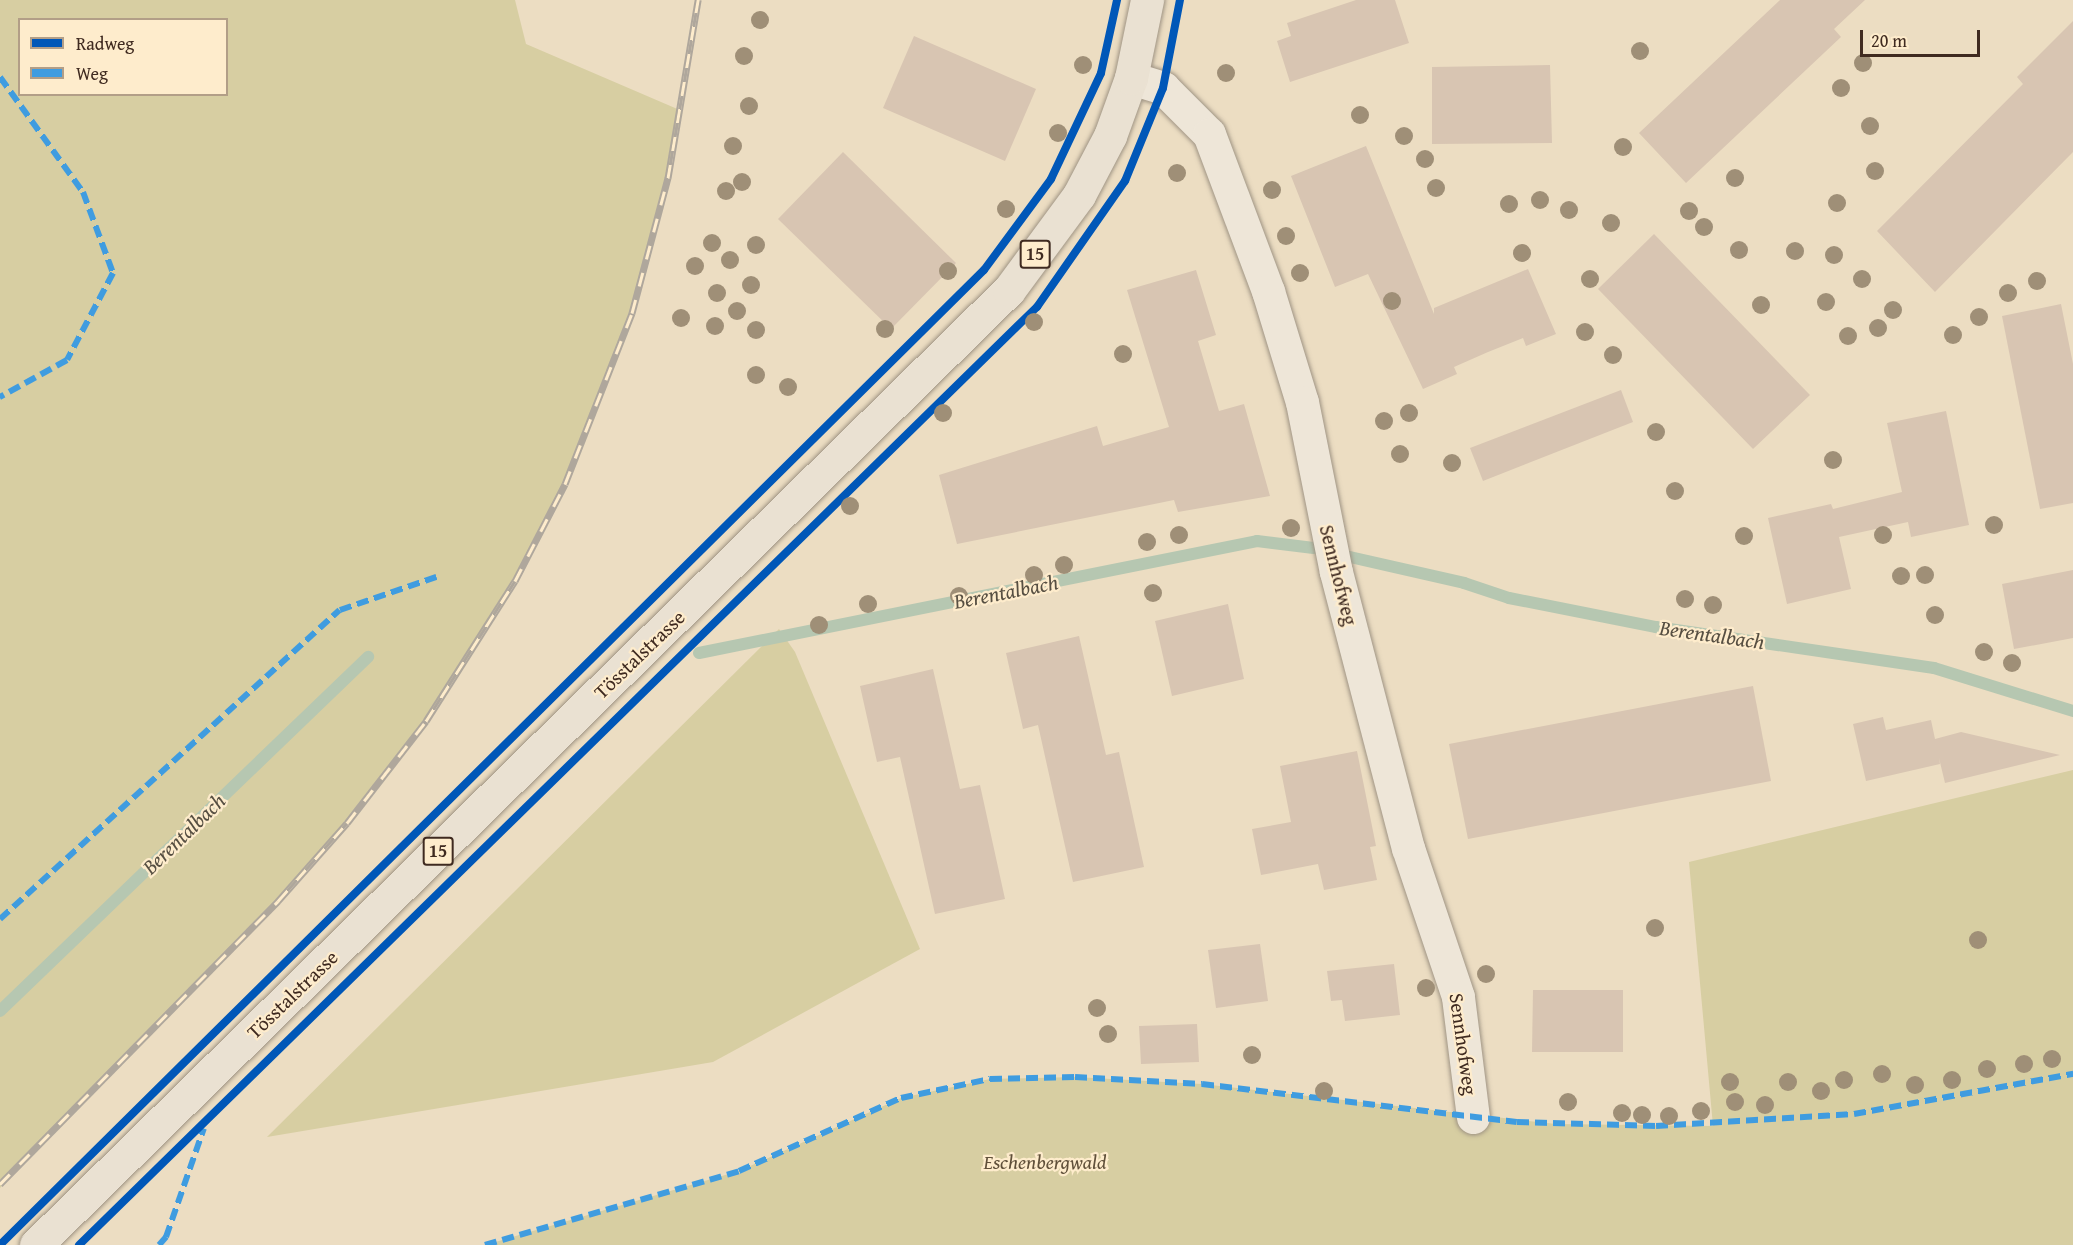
<!DOCTYPE html>
<meta charset="utf-8">
<style>
body{margin:0}
#map{position:relative;width:2073px;height:1245px;overflow:hidden;background:#ecddc2;font-family:"Gentium Book Plus",serif}
div>[style]{position:absolute}
[style*='--x']{left:calc(var(--x)*1px);top:calc(var(--y)*1px);width:calc(var(--w)*1px);rotate:calc(var(--a)*1deg)}
.green>*{inset:0;background:#d7cea2}
.stream>*{height:12px;margin:-6px;padding:0 6px;transform-origin:6px;border-radius:6px;background:#b6c7b1}
.building>*{inset:0;background:#d8c5b2}
.roads{filter:drop-shadow(0 0 2px #9f9484) drop-shadow(0 0 2px #9f9484)}
.street>*{height:33px;margin:-16.5px;padding:0 16.5px;transform-origin:16.5px;border-radius:16.5px;background:#eee6d8}
.primary>*{height:33px;margin:-16.5px;padding:0 16.5px;transform-origin:16.5px;border-radius:16.5px;background:#eae1d2}
.rail>*{height:7px;margin-top:-3.5px;transform-origin:0;background:repeating-linear-gradient(90deg,#feeccc 0 14px,#afa79c 0 28px);box-sizing:border-box;border-block:2px solid #afa79c}
.quiet>*{height:6px;margin-top:-3px;transform-origin:0;background:repeating-linear-gradient(90deg,#3f9ce0 0 12px,transparent 0 18px)}
.cycleway>*{height:8px;margin:-4px;padding:0 4px;transform-origin:4px;border-radius:4px;background:#0057b8}
.trees>*{width:18px;height:18px;margin:-9px;border-radius:50%;background:#9f8f77}
span{translate:-50% -50%;white-space:nowrap;text-align:center;line-height:1.15;-webkit-text-stroke:4.5px #feeccc;paint-order:stroke}
.shield-label span{padding:2px 4px;background:#feeccc;border:2px solid;border-radius:4px;-webkit-text-stroke-width:0}
.shield-label{font-size:18px;color:#3f2a20;font-weight:700}
.street-label{font-size:20px;color:#3f2a20}
.park-label{font-size:20px;color:#60503a;font-style:italic}
.water-label{font-size:21px;color:#574f42;font-style:italic}
.legend{position:absolute;left:18px;top:18px;width:210px;height:78px;box-sizing:border-box;background:#feeccc;border:2px solid #b29e87;margin:0;padding:8px 10px;list-style:none;font-size:18px;color:#3f2a20}
.legend li{display:flex;align-items:center;gap:12px;height:30px}
.legend b{width:30px;border:2px solid #b29e87}
.scale{position:absolute;left:1860px;top:30px;width:120px;height:27px;box-sizing:border-box;border:3px solid #3f2a20;border-top:0;padding-left:8px;font-size:18px;line-height:21px;white-space:nowrap;color:#3f2a20;-webkit-text-stroke:4px #feeccc;paint-order:stroke}
</style>
<div id="map">
<div class="green">
<div style="clip-path:polygon(evenodd,0 0,515px 0,526px 44px,682px 111px,647px 262px,601px 399px,539px 536px,459px 673px,382px 780px,319px 856px,0 1188px,0 0,20px 20px,226px 20px,226px 94px,20px 94px,20px 20px)"></div>
<div style="clip-path:polygon(779px 629px,795px 652px,920px 949px,713px 1062px,267px 1137px)"></div>
<div style="clip-path:polygon(2073px 770px,2073px 1245px,485px 1245px,739px 1171px,901px 1098px,990px 1079px,1075px 1077px,1202px 1084px,1556px 1124px,1713px 1126px,1689px 862px)"></div>
</div>
<div class="stream">
<div style="--x:1350;--y:557;--w:117;--a:12.8"></div>
<div style="--x:1464;--y:583;--w:47;--a:18.4"></div>
<div style="--x:1509;--y:598;--w:150;--a:11.2"></div>
<div style="--x:1656;--y:627;--w:281;--a:8.4"></div>
<div style="--x:1934;--y:668;--w:145;--a:17.2"></div>
<div style="--x:699;--y:653;--w:569;--a:-11.35"></div>
<div style="--x:1257;--y:541;--w:57;--a:7"></div>
<div style="--x:0;--y:1011;--w:511;--a:-43.89"></div>
</div>
<div class="building">
<div style="clip-path:polygon(1356px 0,1395px 0,1409px 43px,1290px 82px,1277px 41px,1291px 36px,1287px 23px)"></div>
<div style="clip-path:polygon(1780px 0,1865px 0,1834px 29px,1841px 37px,1686px 183px,1639px 133px)"></div>
<div style="clip-path:polygon(2073px 21px,2073px 152px,1935px 292px,1877px 231px,2023px 84px,2017px 77px)"></div>
<div style="clip-path:polygon(914px 36px,1036px 89px,1005px 161px,883px 108px)"></div>
<div style="clip-path:polygon(1550px 65px,1552px 143px,1432px 144px,1432px 67px)"></div>
<div style="clip-path:polygon(1366px 146px,1434px 314px,1434px 308px,1528px 269px,1556px 334px,1526px 346px,1523px 338px,1488px 352px,1454px 367px,1457px 374px,1423px 389px,1368px 274px,1335px 287px,1291px 176px)"></div>
<div style="clip-path:polygon(843px 152px,956px 263px,891px 329px,778px 219px)"></div>
<div style="clip-path:polygon(1654px 234px,1810px 395px,1753px 449px,1598px 289px)"></div>
<div style="clip-path:polygon(1196px 270px,1216px 335px,1198px 341px,1219px 411px,1244px 404px,1270px 496px,1178px 512px,1174px 500px,957px 544px,939px 475px,1097px 426px,1103px 446px,1169px 427px,1127px 290px)"></div>
<div style="clip-path:polygon(2061px 304px,2073px 364px,2073px 503px,2040px 509px,2002px 316px)"></div>
<div style="clip-path:polygon(1621px 390px,1633px 422px,1483px 481px,1470px 448px)"></div>
<div style="clip-path:polygon(1946px 411px,1969px 525px,1911px 537px,1908px 522px,1839px 537px,1851px 589px,1787px 604px,1768px 518px,1831px 504px,1833px 509px,1902px 492px,1887px 423px)"></div>
<div style="clip-path:polygon(2073px 570px,2073px 638px,2014px 649px,2002px 584px)"></div>
<div style="clip-path:polygon(1228px 604px,1244px 679px,1172px 696px,1155px 621px)"></div>
<div style="clip-path:polygon(1079px 636px,1106px 755px,1119px 752px,1144px 867px,1073px 882px,1038px 725px,1023px 729px,1006px 653px)"></div>
<div style="clip-path:polygon(933px 669px,960px 789px,980px 785px,1005px 899px,935px 914px,900px 757px,877px 762px,860px 686px)"></div>
<div style="clip-path:polygon(1753px 686px,1771px 781px,1468px 839px,1449px 744px)"></div>
<div style="clip-path:polygon(1883px 717px,1886px 730px,1931px 720px,1935px 739px,1961px 732px,2060px 755px,1945px 783px,1939px 758px,1940px 764px,1866px 781px,1853px 724px)"></div>
<div style="clip-path:polygon(1357px 751px,1376px 846px,1370px 847px,1377px 880px,1324px 890px,1318px 864px,1261px 875px,1252px 829px,1291px 822px,1280px 766px)"></div>
<div style="clip-path:polygon(1260px 944px,1268px 1001px,1216px 1008px,1208px 950px)"></div>
<div style="clip-path:polygon(1394px 964px,1400px 1015px,1345px 1021px,1342px 1000px,1331px 1001px,1327px 971px)"></div>
<div style="clip-path:polygon(1533px 990px,1623px 990px,1623px 1052px,1532px 1052px)"></div>
<div style="clip-path:polygon(1197px 1024px,1199px 1062px,1141px 1064px,1139px 1026px)"></div>
</div>
<div class="roads">
<div class="street">
<div style="--x:1131;--y:78;--w:34;--a:17"></div>
<div style="--x:1163;--y:88;--w:65;--a:45"></div>
<div style="--x:1209;--y:134;--w:168;--a:69.4"></div>
<div style="--x:1268;--y:291;--w:116;--a:73"></div>
<div style="--x:1302;--y:402;--w:173;--a:78.7"></div>
<div style="--x:1336;--y:572;--w:285;--a:75.4"></div>
<div style="--x:1408;--y:848;--w:157;--a:71.4"></div>
<div style="--x:1458;--y:997;--w:121;--a:82.9"></div>
</div>
<div class="primary">
<div style="--x:36;--y:1245;--w:1363;--a:-44.47"></div>
<div style="--x:1009;--y:290;--w:118;--a:-53.6"></div>
<div style="--x:1079;--y:195;--w:67;--a:-62.3"></div>
<div style="--x:1110;--y:136;--w:62;--a:-70.1"></div>
<div style="--x:1131;--y:78;--w:80;--a:-78.4"></div>
</div>
</div>
<div class="rail">
<div style="--x:0;--y:1184;--w:397;--a:-45.5"></div>
<div style="--x:278;--y:901;--w:104;--a:-48.5"></div>
<div style="--x:347;--y:823;--w:129;--a:-52.2"></div>
<div style="--x:426;--y:721;--w:166;--a:-57.6"></div>
<div style="--x:515;--y:581;--w:109;--a:-62.7"></div>
<div style="--x:565;--y:484;--w:184;--a:-68.6"></div>
<div style="--x:632;--y:313;--w:140;--a:-75.1"></div>
<div style="--x:668;--y:178;--w:181;--a:-80.4"></div>
</div>
<div class="quiet">
<div style="--x:0;--y:77;--w:142;--a:54.2"></div>
<div style="--x:83;--y:192;--w:86;--a:69.7"></div>
<div style="--x:113;--y:273;--w:98;--a:117.9"></div>
<div style="--x:67;--y:360;--w:77;--a:151.1"></div>
<div style="--x:0;--y:919;--w:459;--a:-42.3"></div>
<div style="--x:340;--y:610;--w:102;--a:-19"></div>
<div style="--x:159;--y:1245;--w:11;--a:-49"></div>
<div style="--x:166;--y:1237;--w:115;--a:-70.8"></div>
<div style="--x:485;--y:1245;--w:265;--a:-16.2"></div>
<div style="--x:739;--y:1171;--w:178;--a:-24.3"></div>
<div style="--x:901;--y:1098;--w:91;--a:-12.1"></div>
<div style="--x:990;--y:1079;--w:85;--a:-1.3"></div>
<div style="--x:1075;--y:1077;--w:127;--a:3.2"></div>
<div style="--x:1202;--y:1084;--w:317;--a:6.9"></div>
<div style="--x:1517;--y:1122;--w:139;--a:1.6"></div>
<div style="--x:1656;--y:1126;--w:198;--a:-3.5"></div>
<div style="--x:1854;--y:1114;--w:223;--a:-10.4"></div>
</div>
<div class="cycleway">
<div style="--x:0;--y:1245;--w:1385;--a:-44.74"></div>
<div style="--x:984;--y:270;--w:113;--a:-53.6"></div>
<div style="--x:1051;--y:179;--w:117;--a:-64.7"></div>
<div style="--x:1101;--y:73;--w:75;--a:-77.6"></div>
<div style="--x:79;--y:1245;--w:1341;--a:-44.4"></div>
<div style="--x:1037;--y:307;--w:154;--a:-55.1"></div>
<div style="--x:1125;--y:181;--w:100;--a:-67.8"></div>
<div style="--x:1163;--y:88;--w:90;--a:-79.1"></div>
</div>
<div class="trees">
<div style="left:760px;top:20px"></div>
<div style="left:1640px;top:51px"></div>
<div style="left:744px;top:56px"></div>
<div style="left:1863px;top:63px"></div>
<div style="left:1083px;top:65px"></div>
<div style="left:1226px;top:73px"></div>
<div style="left:1841px;top:88px"></div>
<div style="left:749px;top:106px"></div>
<div style="left:1360px;top:115px"></div>
<div style="left:1870px;top:126px"></div>
<div style="left:1058px;top:133px"></div>
<div style="left:1404px;top:136px"></div>
<div style="left:733px;top:146px"></div>
<div style="left:1623px;top:147px"></div>
<div style="left:1425px;top:159px"></div>
<div style="left:1875px;top:171px"></div>
<div style="left:1177px;top:173px"></div>
<div style="left:1735px;top:178px"></div>
<div style="left:742px;top:182px"></div>
<div style="left:1436px;top:188px"></div>
<div style="left:1272px;top:190px"></div>
<div style="left:726px;top:191px"></div>
<div style="left:1540px;top:200px"></div>
<div style="left:1837px;top:203px"></div>
<div style="left:1509px;top:204px"></div>
<div style="left:1006px;top:209px"></div>
<div style="left:1569px;top:210px"></div>
<div style="left:1689px;top:211px"></div>
<div style="left:1611px;top:223px"></div>
<div style="left:1704px;top:227px"></div>
<div style="left:1286px;top:236px"></div>
<div style="left:712px;top:243px"></div>
<div style="left:756px;top:245px"></div>
<div style="left:1739px;top:250px"></div>
<div style="left:1795px;top:251px"></div>
<div style="left:1522px;top:253px"></div>
<div style="left:1834px;top:255px"></div>
<div style="left:730px;top:260px"></div>
<div style="left:695px;top:266px"></div>
<div style="left:948px;top:271px"></div>
<div style="left:1300px;top:273px"></div>
<div style="left:1590px;top:279px"></div>
<div style="left:1862px;top:279px"></div>
<div style="left:2037px;top:281px"></div>
<div style="left:751px;top:285px"></div>
<div style="left:717px;top:293px"></div>
<div style="left:2008px;top:293px"></div>
<div style="left:1392px;top:301px"></div>
<div style="left:1826px;top:302px"></div>
<div style="left:1761px;top:305px"></div>
<div style="left:1893px;top:310px"></div>
<div style="left:737px;top:311px"></div>
<div style="left:1979px;top:317px"></div>
<div style="left:681px;top:318px"></div>
<div style="left:1034px;top:322px"></div>
<div style="left:715px;top:326px"></div>
<div style="left:1878px;top:328px"></div>
<div style="left:885px;top:329px"></div>
<div style="left:756px;top:330px"></div>
<div style="left:1585px;top:332px"></div>
<div style="left:1953px;top:335px"></div>
<div style="left:1848px;top:336px"></div>
<div style="left:1123px;top:354px"></div>
<div style="left:1613px;top:355px"></div>
<div style="left:756px;top:375px"></div>
<div style="left:788px;top:387px"></div>
<div style="left:943px;top:413px"></div>
<div style="left:1409px;top:413px"></div>
<div style="left:1384px;top:421px"></div>
<div style="left:1656px;top:432px"></div>
<div style="left:1400px;top:454px"></div>
<div style="left:1833px;top:460px"></div>
<div style="left:1452px;top:463px"></div>
<div style="left:1675px;top:491px"></div>
<div style="left:850px;top:506px"></div>
<div style="left:1994px;top:525px"></div>
<div style="left:1291px;top:528px"></div>
<div style="left:1179px;top:535px"></div>
<div style="left:1883px;top:535px"></div>
<div style="left:1744px;top:536px"></div>
<div style="left:1147px;top:542px"></div>
<div style="left:1064px;top:565px"></div>
<div style="left:1034px;top:575px"></div>
<div style="left:1925px;top:575px"></div>
<div style="left:1901px;top:576px"></div>
<div style="left:1153px;top:593px"></div>
<div style="left:959px;top:596px"></div>
<div style="left:1685px;top:599px"></div>
<div style="left:868px;top:604px"></div>
<div style="left:1713px;top:605px"></div>
<div style="left:1935px;top:615px"></div>
<div style="left:819px;top:625px"></div>
<div style="left:1984px;top:652px"></div>
<div style="left:2012px;top:663px"></div>
<div style="left:1655px;top:928px"></div>
<div style="left:1978px;top:940px"></div>
<div style="left:1486px;top:974px"></div>
<div style="left:1426px;top:988px"></div>
<div style="left:1097px;top:1008px"></div>
<div style="left:1108px;top:1034px"></div>
<div style="left:1252px;top:1055px"></div>
<div style="left:2052px;top:1059px"></div>
<div style="left:2024px;top:1064px"></div>
<div style="left:1987px;top:1069px"></div>
<div style="left:1882px;top:1074px"></div>
<div style="left:1844px;top:1080px"></div>
<div style="left:1952px;top:1080px"></div>
<div style="left:1730px;top:1082px"></div>
<div style="left:1788px;top:1082px"></div>
<div style="left:1915px;top:1085px"></div>
<div style="left:1324px;top:1091px"></div>
<div style="left:1821px;top:1091px"></div>
<div style="left:1568px;top:1102px"></div>
<div style="left:1735px;top:1102px"></div>
<div style="left:1765px;top:1105px"></div>
<div style="left:1701px;top:1111px"></div>
<div style="left:1622px;top:1113px"></div>
<div style="left:1642px;top:1115px"></div>
<div style="left:1669px;top:1116px"></div>
</div>
<div class="shield-label">
<span style="left:1035px;top:254px">15</span>
<span style="left:438px;top:851px">15</span>
</div>
<div class="street-label">
<span style="left:1339px;top:575px;rotate:76deg">Sennhofweg</span>
<span style="left:639px;top:654px;rotate:-44deg">Tösstalstrasse</span>
<span style="left:292px;top:994px;rotate:-44deg">Tösstalstrasse</span>
<span style="left:1464px;top:1044px;rotate:82deg">Sennhofweg</span>
</div>
<div class="park-label">
<span style="left:1045px;top:1161px">Eschenbergwald</span>
</div>
<div class="water-label">
<span style="left:1006px;top:592px;rotate:-11deg">Berentalbach</span>
<span style="left:1712px;top:635px;rotate:8deg">Berentalbach</span>
<span style="left:184px;top:834px;rotate:-44deg">Berentalbach</span>
</div>
<ul class="legend">
<li><b style="height:8px;background:#0057b8"></b>Radweg</li>
<li><b style="height:8px;background:#3f9ce0"></b>Weg</li>
</ul>
<div class="scale">20 m</div>
</div>
